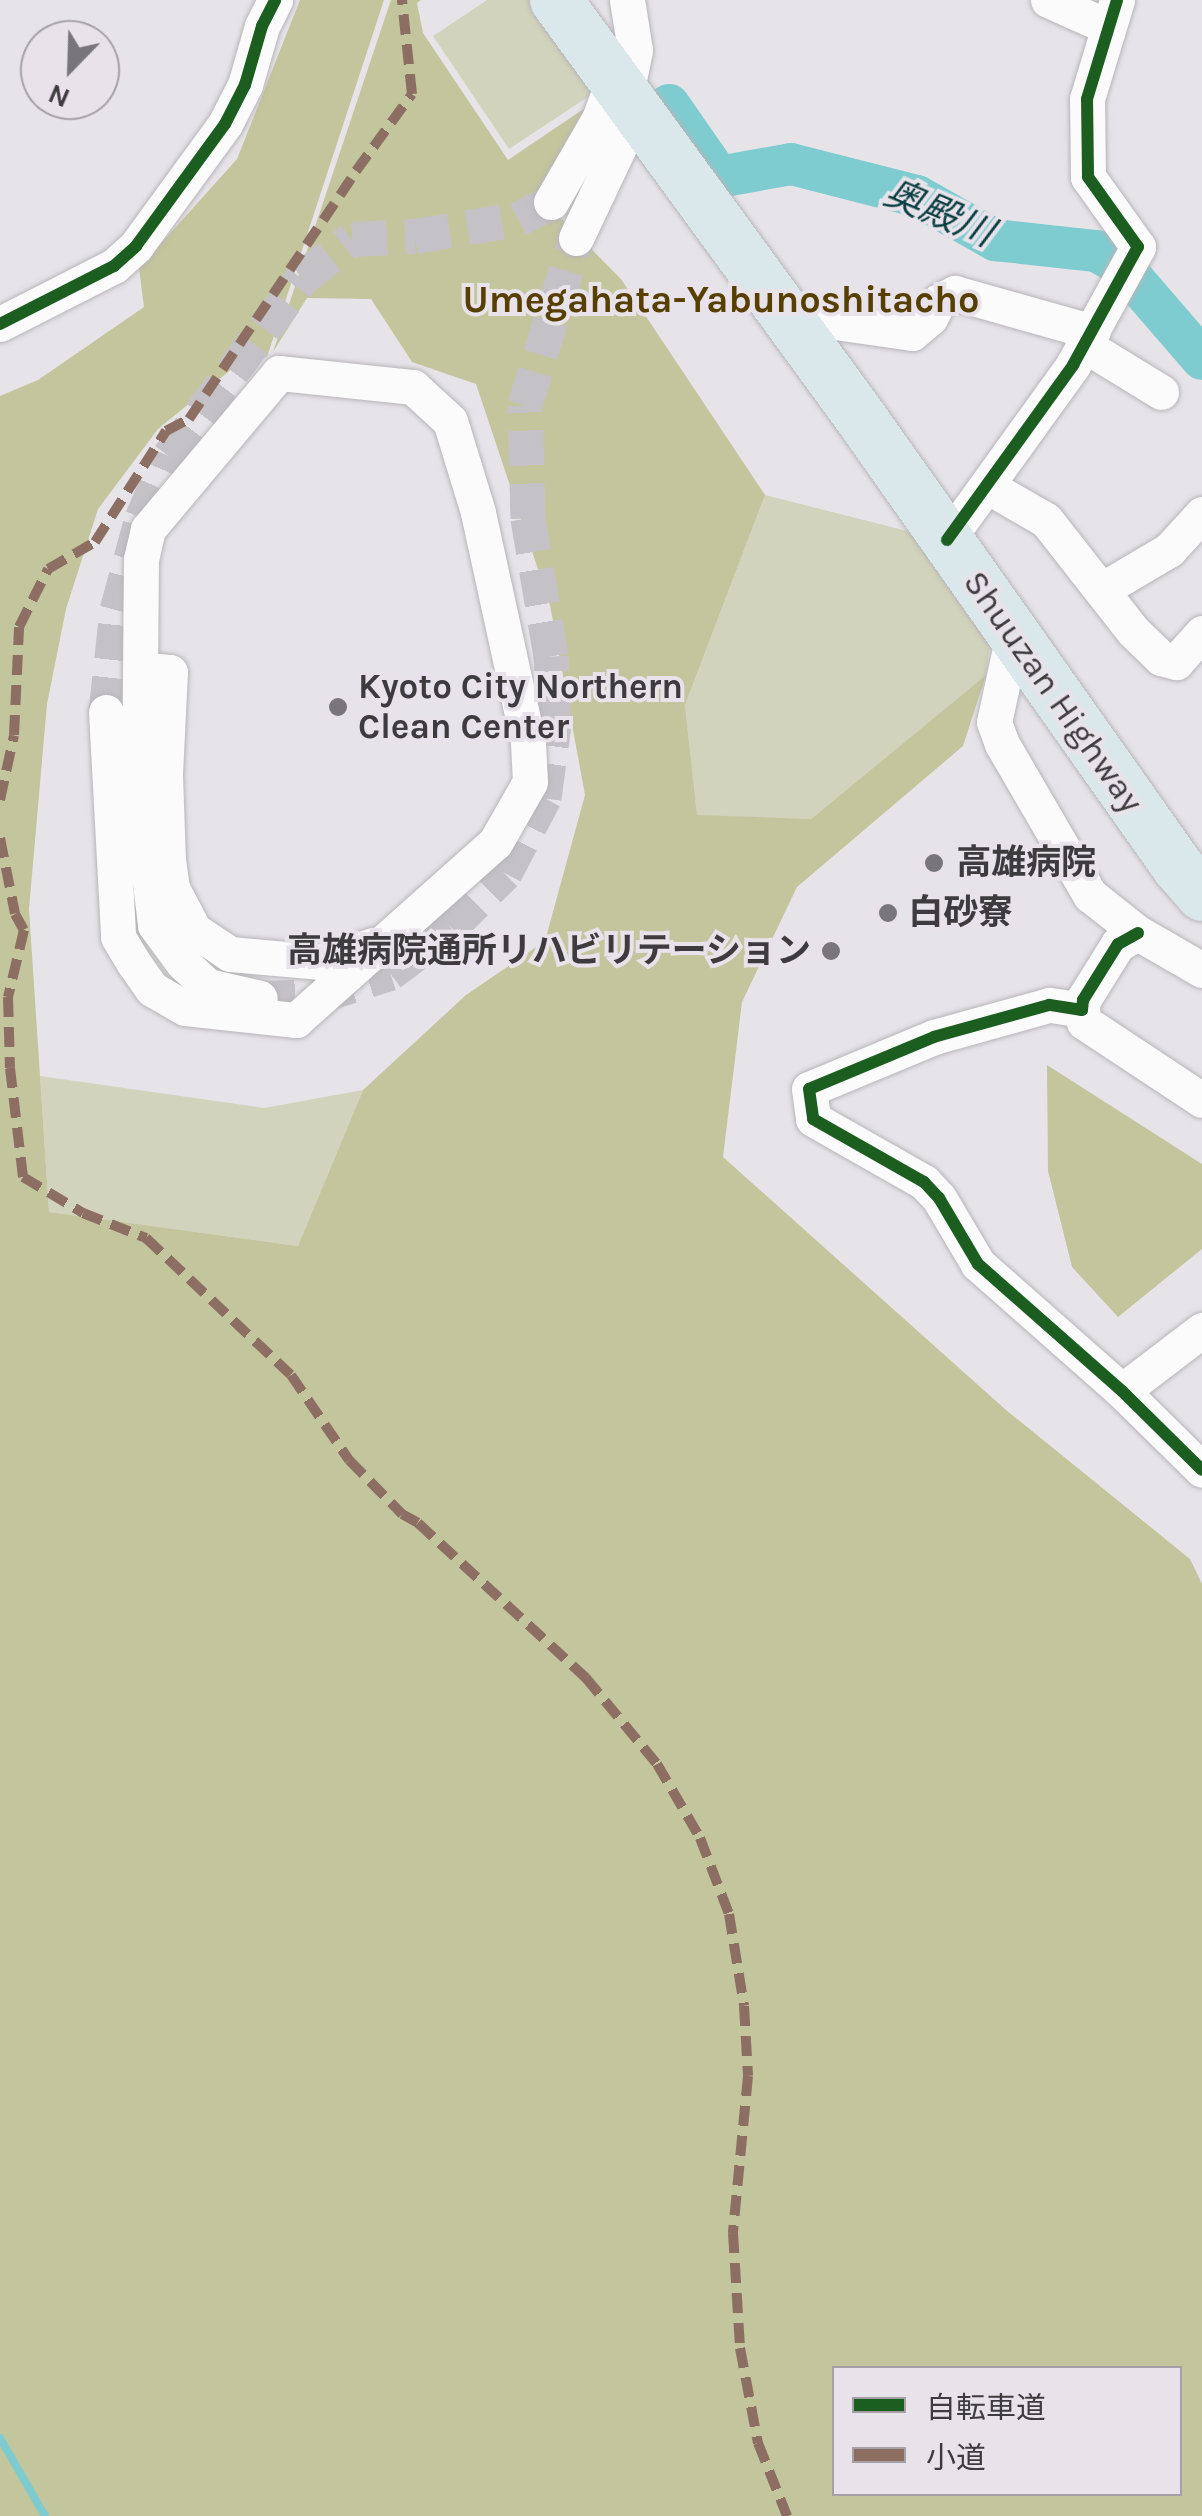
<!DOCTYPE html>
<meta charset="utf-8">
<style>
body{margin:0}
#map{position:relative;width:1202px;height:2516px;overflow:hidden;background:#e7e4e9;font-family:Karla,"Noto Sans JP",sans-serif}
div>[style]{position:absolute}
[style*='--x']{left:calc(var(--x)*1px);top:calc(var(--y)*1px);width:calc(var(--w)*1px);rotate:calc(var(--a)*1deg)}
.green>*{inset:0;background:#d2d3bc}
.forest>*{inset:0;background:#c3c59d}
.stream>*{height:8px;margin:-4px;padding:0 4px;transform-origin:4px;border-radius:4px;background:#7fccd0}
.river>*{height:42px;margin:-21px;padding:0 21px;transform-origin:21px;border-radius:21px;background:#7fccd0}
.minor-tunnel>*{height:35px;margin-top:-17.5px;transform-origin:0;background:repeating-linear-gradient(90deg,#c5c2c7 0 35px,transparent 0 53px)}
.roads{filter:drop-shadow(0 0 2px #b7b5b8) drop-shadow(0 0 2px #b7b5b8)}
.minor>*{height:35px;margin:-17.5px;padding:0 17.5px;transform-origin:17.5px;border-radius:17.5px;background:#fbfbfc}
.highway>*{height:52px;margin:-26px;padding:0 26px;transform-origin:26px;border-radius:26px;background:#dbe8eb}
.quiet>*{height:10px;margin-top:-5px;transform-origin:0;background:repeating-linear-gradient(90deg,#8d6e63 0 20px,transparent 0 30px)}
.cycleway>*{height:12px;margin:-6px;padding:0 6px;transform-origin:6px;border-radius:6px;background:#1b5e20}
.dots>*{width:28px;height:28px;translate:-50% -50%;box-sizing:border-box;border:5px solid #e8e3ea;border-radius:50%}
span{translate:-50% -50%;white-space:nowrap;text-align:center;line-height:1.15;-webkit-text-stroke:8px #e8e3ea;paint-order:stroke}
.poi-label{font-size:35px;color:#3d3b3e;font-weight:700}
.left{translate:0 -50%;text-align:left}
.right{translate:-100% -50%;text-align:right}
.street-label{font-size:35px;color:#3d3b3e}
.water-label{font-size:38px;color:#0a3e41;font-style:italic}
.neighbourhood-label{font-size:38px;color:#573f00;font-weight:700}
.legend{position:absolute;left:832px;top:2366px;width:350px;height:130px;box-sizing:border-box;background:#e8e3ea;border:2px solid #a4a0a5;margin:0;padding:12px 18px;list-style:none;font-size:30px;color:#3d3b3e}
.legend li{display:flex;align-items:center;gap:20px;height:50px}
.legend b{width:50px;border:2px solid #a4a0a5}
.north{position:absolute;left:20px;top:20px;width:100px;height:100px;box-sizing:border-box;background:#e8e3ea;border:2px solid #a4a0a5;border-radius:50%;rotate:203deg;font-size:28px;font-weight:700;line-height:40px;text-align:center;color:#3d3b3e}
.north::after{content:'';display:block;margin:auto;width:35px;height:45px;background:#78767a;clip-path:polygon(50% 0,100% 100%,50% 72%,0 100%)}
</style>
<div id="map">
<div class="green">
<div style="clip-path:polygon(487px 0,532px 0,594px 93px,509px 149px,433px 36px)"></div>
<div style="clip-path:polygon(765px 495px,923px 535px,991px 635px,986px 675px,811px 819px,697px 816px,685px 705px)"></div>
<div style="clip-path:polygon(40px 1076px,264px 1108px,363px 1090px,298px 1246px,49px 1212px)"></div>
</div>
<div class="forest">
<div style="clip-path:polygon(evenodd,300px 0,384px 0,267px 357px,249px 355px,158px 429px,98px 509px,66px 609px,47px 704px,29px 909px,49px 1212px,298px 1246px,363px 1090px,466px 995px,545px 941px,585px 795px,550px 605px,476px 384px,412px 362px,371px 299px,307px 298px,273px 352px,391px 0,421px 0,417px 3px,423px 33px,508px 160px,585px 108px,539px 196px,621px 279px,765px 495px,685px 705px,697px 815px,811px 819px,986px 675px,963px 746px,797px 887px,742px 1002px,723px 1157px,1006px 1410px,1190px 1559px,1202px 1584px,1202px 2516px,0 2516px,0 396px,38px 380px,144px 307px,139px 268px,237px 159px,300px 0,834px 2368px,1180px 2368px,1180px 2494px,834px 2494px,834px 2368px)"></div>
<div style="clip-path:polygon(1047px 1065px,1202px 1164px,1202px 1249px,1118px 1317px,1072px 1267px,1048px 1171px)"></div>
</div>
<div class="stream">
<div style="--x:0;--y:2438;--w:90;--a:60"></div>
</div>
<div class="river">
<div style="--x:669;--y:105;--w:88;--a:55.2"></div>
<div style="--x:719;--y:177;--w:73;--a:-10.2"></div>
<div style="--x:791;--y:164;--w:130;--a:14.3"></div>
<div style="--x:917;--y:196;--w:90;--a:29.4"></div>
<div style="--x:995;--y:240;--w:102;--a:6.2"></div>
<div style="--x:1096;--y:251;--w:29;--a:29"></div>
<div style="--x:1121;--y:265;--w:124;--a:49.2"></div>
</div>
<div class="minor-tunnel">
<div style="--x:106;--y:712;--w:103;--a:-83.8"></div>
<div style="--x:117;--y:610;--w:95;--a:-74.8"></div>
<div style="--x:142;--y:518;--w:68;--a:-66.5"></div>
<div style="--x:169;--y:456;--w:222;--a:-53.2"></div>
<div style="--x:302;--y:278;--w:63;--a:-38"></div>
<div style="--x:352;--y:239;--w:63;--a:-2.7"></div>
<div style="--x:415;--y:236;--w:104;--a:-9.4"></div>
<div style="--x:518;--y:219;--w:37;--a:-27"></div>
<div style="--x:260;--y:998;--w:58;--a:-2"></div>
<div style="--x:318;--y:996;--w:76;--a:-17.7"></div>
<div style="--x:390;--y:973;--w:76;--a:-37"></div>
<div style="--x:451;--y:927;--w:76;--a:-45"></div>
<div style="--x:505;--y:873;--w:85;--a:-62.5"></div>
<div style="--x:544;--y:798;--w:75;--a:-82.3"></div>
<div style="--x:554;--y:724;--w:68;--a:-92.5"></div>
<div style="--x:551;--y:656;--w:140;--a:-99.5"></div>
<div style="--x:528;--y:518;--w:113;--a:-91.5"></div>
<div style="--x:525;--y:405;--w:175;--a:-73"></div>
</div>
<div class="roads">
<div class="minor">
<div style="--x:1048;--y:0;--w:64;--a:24.1"></div>
<div style="--x:626;--y:94;--w:45;--a:-78.4"></div>
<div style="--x:635;--y:50;--w:51;--a:-99.1"></div>
<div style="--x:551;--y:202;--w:96;--a:-60"></div>
<div style="--x:599;--y:119;--w:44;--a:-69.9"></div>
<div style="--x:576;--y:238;--w:143;--a:-64.7"></div>
<div style="--x:0;--y:324;--w:128;--a:-27"></div>
<div style="--x:114;--y:266;--w:30;--a:-42"></div>
<div style="--x:136;--y:246;--w:151;--a:-53.9"></div>
<div style="--x:225;--y:124;--w:44;--a:-62.9"></div>
<div style="--x:245;--y:85;--w:61;--a:-73.9"></div>
<div style="--x:262;--y:26;--w:29;--a:-63"></div>
<div style="--x:797;--y:329;--w:20;--a:-30"></div>
<div style="--x:814;--y:319;--w:99;--a:8.1"></div>
<div style="--x:912;--y:333;--w:23;--a:-40"></div>
<div style="--x:930;--y:318;--w:19;--a:-62"></div>
<div style="--x:939;--y:301;--w:18;--a:-27"></div>
<div style="--x:955;--y:293;--w:143;--a:15.8"></div>
<div style="--x:1086;--y:346;--w:88;--a:31.5"></div>
<div style="--x:987;--y:486;--w:68;--a:30"></div>
<div style="--x:1046;--y:520;--w:141;--a:51.9"></div>
<div style="--x:1133;--y:631;--w:39;--a:44"></div>
<div style="--x:1161;--y:658;--w:16;--a:15"></div>
<div style="--x:1176;--y:662;--w:39;--a:-48"></div>
<div style="--x:947;--y:540;--w:216;--a:-54.2"></div>
<div style="--x:1073;--y:365;--w:135;--a:-61.2"></div>
<div style="--x:1138;--y:247;--w:86;--a:-125.5"></div>
<div style="--x:1088;--y:177;--w:78;--a:-90.7"></div>
<div style="--x:1087;--y:99;--w:103;--a:-73.1"></div>
<div style="--x:1103;--y:589;--w:77;--a:-30.6"></div>
<div style="--x:1169;--y:550;--w:49;--a:-47.5"></div>
<div style="--x:1013;--y:635;--w:89;--a:102.3"></div>
<div style="--x:994;--y:722;--w:23;--a:70"></div>
<div style="--x:1002;--y:744;--w:175;--a:59.8"></div>
<div style="--x:1090;--y:895;--w:61;--a:38.4"></div>
<div style="--x:1138;--y:933;--w:74;--a:30"></div>
<div style="--x:140;--y:669;--w:30;--a:6"></div>
<div style="--x:170;--y:672;--w:103;--a:92.8"></div>
<div style="--x:165;--y:775;--w:85;--a:88"></div>
<div style="--x:168;--y:860;--w:28;--a:82"></div>
<div style="--x:172;--y:888;--w:47;--a:62.4"></div>
<div style="--x:194;--y:930;--w:43;--a:33.7"></div>
<div style="--x:230;--y:954;--w:89;--a:5.1"></div>
<div style="--x:319;--y:962;--w:57;--a:-17.5"></div>
<div style="--x:106;--y:712;--w:225;--a:86.9"></div>
<div style="--x:118;--y:937;--w:29;--a:59"></div>
<div style="--x:133;--y:962;--w:33;--a:55"></div>
<div style="--x:152;--y:989;--w:38;--a:30"></div>
<div style="--x:185;--y:1008;--w:112;--a:6.2"></div>
<div style="--x:296;--y:1020;--w:266;--a:-41.7"></div>
<div style="--x:495;--y:843;--w:70;--a:-60.2"></div>
<div style="--x:530;--y:782;--w:40;--a:-92.9"></div>
<div style="--x:528;--y:742;--w:235;--a:-102.3"></div>
<div style="--x:478;--y:512;--w:95;--a:-107.1"></div>
<div style="--x:450;--y:421;--w:50;--a:-137.4"></div>
<div style="--x:413;--y:387;--w:135;--a:-174"></div>
<div style="--x:279;--y:373;--w:204;--a:130"></div>
<div style="--x:148;--y:529;--w:31;--a:103"></div>
<div style="--x:141;--y:559;--w:233;--a:90.5"></div>
<div style="--x:139;--y:792;--w:134;--a:83.1"></div>
<div style="--x:155;--y:925;--w:47;--a:53.6"></div>
<div style="--x:183;--y:963;--w:34;--a:43"></div>
<div style="--x:208;--y:986;--w:53;--a:13"></div>
<div style="--x:1138;--y:933;--w:23;--a:151"></div>
<div style="--x:1118;--y:944;--w:66;--a:122"></div>
<div style="--x:1083;--y:1000;--w:10;--a:96"></div>
<div style="--x:1082;--y:1010;--w:33;--a:-171"></div>
<div style="--x:1049;--y:1005;--w:119;--a:164.5"></div>
<div style="--x:934;--y:1037;--w:135;--a:157.4"></div>
<div style="--x:809;--y:1089;--w:30;--a:82"></div>
<div style="--x:813;--y:1119;--w:128;--a:29.6"></div>
<div style="--x:924;--y:1182;--w:22;--a:47"></div>
<div style="--x:939;--y:1198;--w:77;--a:59.4"></div>
<div style="--x:978;--y:1264;--w:192;--a:41.4"></div>
<div style="--x:1122;--y:1391;--w:112;--a:44.6"></div>
<div style="--x:1082;--y:1010;--w:12;--a:81"></div>
<div style="--x:1084;--y:1022;--w:141;--a:33.5"></div>
<div style="--x:1122;--y:1391;--w:101;--a:-37.3"></div>
</div>
<div class="highway">
<div style="--x:556;--y:0;--w:517;--a:53.88"></div>
<div style="--x:861;--y:418;--w:550;--a:54.78"></div>
<div style="--x:1178;--y:867;--w:37;--a:49"></div>
</div>
</div>
<div class="quiet">
<div style="--x:0;--y:800;--w:66;--a:-77.8"></div>
<div style="--x:14;--y:735;--w:108;--a:-87.3"></div>
<div style="--x:19;--y:627;--w:65;--a:-63.4"></div>
<div style="--x:48;--y:569;--w:54;--a:-29.9"></div>
<div style="--x:95;--y:542;--w:132;--a:-57.4"></div>
<div style="--x:166;--y:431;--w:26;--a:-28"></div>
<div style="--x:189;--y:419;--w:299;--a:-56"></div>
<div style="--x:356;--y:171;--w:95;--a:-54"></div>
<div style="--x:412;--y:94;--w:95;--a:-96.1"></div>
<div style="--x:0;--y:838;--w:77;--a:78.8"></div>
<div style="--x:15;--y:914;--w:18;--a:61"></div>
<div style="--x:24;--y:930;--w:69;--a:103.4"></div>
<div style="--x:8;--y:997;--w:71;--a:88.4"></div>
<div style="--x:10;--y:1068;--w:110;--a:83.2"></div>
<div style="--x:23;--y:1177;--w:70;--a:31"></div>
<div style="--x:83;--y:1213;--w:68;--a:21.6"></div>
<div style="--x:146;--y:1238;--w:199;--a:43.4"></div>
<div style="--x:291;--y:1375;--w:103;--a:55.7"></div>
<div style="--x:349;--y:1460;--w:76;--a:45.5"></div>
<div style="--x:402;--y:1514;--w:18;--a:29"></div>
<div style="--x:418;--y:1523;--w:229;--a:42.7"></div>
<div style="--x:586;--y:1678;--w:112;--a:50.5"></div>
<div style="--x:657;--y:1764;--w:86;--a:59.8"></div>
<div style="--x:700;--y:1838;--w:81;--a:69.1"></div>
<div style="--x:729;--y:1914;--w:93;--a:80.7"></div>
<div style="--x:744;--y:2006;--w:70;--a:86.7"></div>
<div style="--x:748;--y:2076;--w:158;--a:95.5"></div>
<div style="--x:733;--y:2233;--w:115;--a:86.5"></div>
<div style="--x:740;--y:2348;--w:97;--a:79.3"></div>
<div style="--x:758;--y:2443;--w:79;--a:68.3"></div>
</div>
<div class="cycleway">
<div style="--x:0;--y:324;--w:128;--a:-27"></div>
<div style="--x:114;--y:266;--w:30;--a:-42"></div>
<div style="--x:136;--y:246;--w:151;--a:-53.9"></div>
<div style="--x:225;--y:124;--w:44;--a:-62.9"></div>
<div style="--x:245;--y:85;--w:61;--a:-73.9"></div>
<div style="--x:262;--y:26;--w:29;--a:-63"></div>
<div style="--x:947;--y:540;--w:216;--a:-54.2"></div>
<div style="--x:1073;--y:365;--w:135;--a:-61.2"></div>
<div style="--x:1138;--y:247;--w:86;--a:-125.5"></div>
<div style="--x:1088;--y:177;--w:78;--a:-90.7"></div>
<div style="--x:1087;--y:99;--w:103;--a:-73.1"></div>
<div style="--x:1138;--y:933;--w:23;--a:151"></div>
<div style="--x:1118;--y:944;--w:66;--a:122"></div>
<div style="--x:1083;--y:1000;--w:10;--a:96"></div>
<div style="--x:1082;--y:1010;--w:33;--a:-171"></div>
<div style="--x:1049;--y:1005;--w:119;--a:164.5"></div>
<div style="--x:934;--y:1037;--w:135;--a:157.4"></div>
<div style="--x:809;--y:1089;--w:30;--a:82"></div>
<div style="--x:813;--y:1119;--w:128;--a:29.6"></div>
<div style="--x:924;--y:1182;--w:22;--a:47"></div>
<div style="--x:939;--y:1198;--w:77;--a:59.4"></div>
<div style="--x:978;--y:1264;--w:192;--a:41.4"></div>
<div style="--x:1122;--y:1391;--w:112;--a:44.6"></div>
</div>
<div class="dots">
<div style="left:338px;top:707px;background:#78767a"></div>
<div style="left:934px;top:863px;background:#78767a"></div>
<div style="left:888px;top:913px;background:#78767a"></div>
<div style="left:831px;top:951px;background:#78767a"></div>
</div>
<div class="poi-label">
<span class="left" style="left:358px;top:707px">Kyoto City Northern<br>Clean Center</span>
<span class="left" style="left:956px;top:863px">高雄病院</span>
<span class="left" style="left:908px;top:913px">白砂寮</span>
<span class="right" style="left:811px;top:951px">高雄病院通所リハビリテーション</span>
</div>
<div class="street-label">
<span style="left:1053px;top:692px;rotate:55deg">Shuuzan Highway</span>
</div>
<div class="water-label">
<span style="left:939px;top:213px;rotate:23deg">奥殿川</span>
</div>
<div class="neighbourhood-label">
<span style="left:721px;top:300px">Umegahata-Yabunoshitacho</span>
</div>
<ul class="legend">
<li><b style="height:12px;background:#1b5e20"></b>自転車道</li>
<li><b style="height:12px;background:#8d6e63"></b>小道</li>
</ul>
<div class="north">N</div>
</div>
